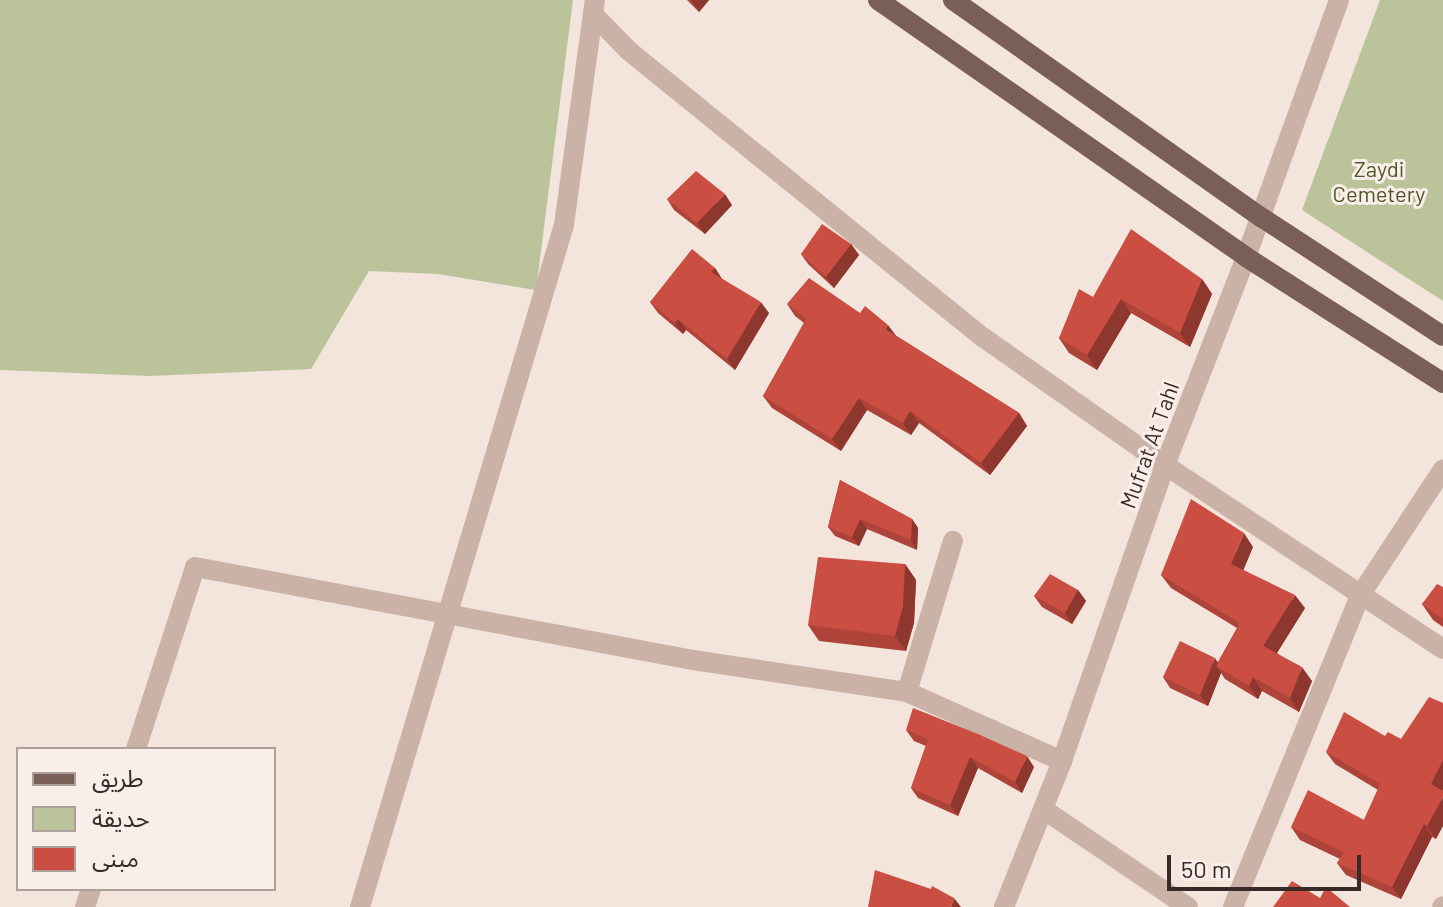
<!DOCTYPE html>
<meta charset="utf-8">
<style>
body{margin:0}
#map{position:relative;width:1443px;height:907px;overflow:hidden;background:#f3e4dc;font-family:Barlow,"Noto Sans Arabic",sans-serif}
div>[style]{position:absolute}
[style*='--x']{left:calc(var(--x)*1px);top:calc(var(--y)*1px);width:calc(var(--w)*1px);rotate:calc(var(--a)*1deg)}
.green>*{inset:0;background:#bbc39b}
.minor>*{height:20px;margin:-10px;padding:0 10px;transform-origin:10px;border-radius:10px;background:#cbb2a7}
.major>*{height:20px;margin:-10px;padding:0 10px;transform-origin:10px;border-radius:10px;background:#7a5e58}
.wall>*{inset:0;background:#ae4339}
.shaded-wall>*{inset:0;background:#8d372e}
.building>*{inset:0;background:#ca4e42}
span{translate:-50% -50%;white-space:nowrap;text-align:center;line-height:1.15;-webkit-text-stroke:6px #faefe8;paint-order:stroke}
.park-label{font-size:22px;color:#4e572b}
.street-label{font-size:22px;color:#382a28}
.legend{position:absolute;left:16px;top:747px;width:260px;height:144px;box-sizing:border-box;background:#faefe8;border:2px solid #aca09b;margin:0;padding:10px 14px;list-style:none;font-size:24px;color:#382a28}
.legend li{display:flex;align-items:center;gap:16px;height:40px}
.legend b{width:40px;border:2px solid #aca09b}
.scale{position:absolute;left:1167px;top:855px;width:194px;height:36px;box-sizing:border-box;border:4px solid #382a28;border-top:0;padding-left:10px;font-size:24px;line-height:28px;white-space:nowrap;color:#382a28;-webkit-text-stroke:6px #faefe8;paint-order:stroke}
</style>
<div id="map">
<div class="green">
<div style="clip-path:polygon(0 0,573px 0,536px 290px,438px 274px,369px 271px,311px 369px,150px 376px,0 370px)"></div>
<div style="clip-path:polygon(1380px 0,1443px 0,1443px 301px,1302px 210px)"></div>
</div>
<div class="minor">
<div style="--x:593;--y:14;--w:52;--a:45.8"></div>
<div style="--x:629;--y:51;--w:457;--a:39"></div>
<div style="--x:984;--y:338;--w:221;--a:35.1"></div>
<div style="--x:1165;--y:465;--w:333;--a:33.5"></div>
<div style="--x:907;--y:692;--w:158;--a:-73.1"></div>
<div style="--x:136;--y:749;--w:191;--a:-72"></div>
<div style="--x:195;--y:567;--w:507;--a:10.58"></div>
<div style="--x:693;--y:660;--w:216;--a:8.5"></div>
<div style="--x:907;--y:692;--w:170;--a:24"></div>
<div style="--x:1043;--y:809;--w:175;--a:34.1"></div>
<div style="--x:85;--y:907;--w:19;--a:-72"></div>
<div style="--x:360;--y:907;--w:712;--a:-73.35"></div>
<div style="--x:564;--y:225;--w:227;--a:-82.2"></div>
<div style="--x:1004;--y:907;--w:157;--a:-68.3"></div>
<div style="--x:1062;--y:761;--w:313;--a:-70.8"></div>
<div style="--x:1165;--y:465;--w:223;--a:-68.7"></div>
<div style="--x:1246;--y:257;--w:273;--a:-70.1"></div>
<div style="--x:1233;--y:907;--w:338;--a:-67.8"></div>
<div style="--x:1361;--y:594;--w:149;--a:-56.7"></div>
<div style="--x:1442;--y:907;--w:1;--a:-45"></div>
</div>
<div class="major">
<div style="--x:878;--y:0;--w:449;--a:34.9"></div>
<div style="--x:1246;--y:257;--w:234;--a:32.6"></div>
<div style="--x:953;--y:0;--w:377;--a:35.2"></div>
<div style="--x:1261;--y:217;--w:217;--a:33.2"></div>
</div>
<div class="wall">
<div style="clip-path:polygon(687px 0,709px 0,699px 12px)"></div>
<div style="clip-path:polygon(667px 199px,732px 205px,705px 234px,674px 210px)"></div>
<div style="clip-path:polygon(851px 244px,859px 255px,834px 288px,808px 264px,801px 254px)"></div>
<div style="clip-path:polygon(715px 268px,722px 279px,769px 313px,735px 370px,686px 330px,683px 334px,658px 313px,650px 302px)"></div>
<div style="clip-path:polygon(1202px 279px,1212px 294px,1190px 347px,1131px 313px,1097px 370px,1069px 353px,1059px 338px,1093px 297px)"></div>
<div style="clip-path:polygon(787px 304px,860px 313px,1019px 413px,1027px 426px,990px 475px,919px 423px,911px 435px,867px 410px,841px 451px,772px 408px,763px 396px,804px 323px,795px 316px)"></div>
<div style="clip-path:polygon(840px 480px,912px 519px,918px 528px,917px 550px,867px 529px,859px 546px,835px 536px,828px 527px)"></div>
<div style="clip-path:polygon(1253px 547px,1243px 570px,1305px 608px,1277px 653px,1312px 681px,1299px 712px,1262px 691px,1258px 699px,1225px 679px,1221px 673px,1208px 706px,1170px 688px,1163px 677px,1218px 662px,1237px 628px,1171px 588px,1161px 575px)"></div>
<div style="clip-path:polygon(905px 564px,916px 580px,914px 623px,906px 651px,819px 641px,808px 625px)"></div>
<div style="clip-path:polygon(1443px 587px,1443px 627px,1433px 620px,1422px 604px)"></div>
<div style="clip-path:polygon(1078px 590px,1086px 601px,1072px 624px,1042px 607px,1034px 596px)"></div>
<div style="clip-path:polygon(1443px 703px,1443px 789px,1436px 839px,1432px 837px,1401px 899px,1346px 875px,1337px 863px,1340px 859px,1300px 840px,1291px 827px,1364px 820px,1378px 790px,1335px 764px,1326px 752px,1385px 736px,1401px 739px)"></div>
<div style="clip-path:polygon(906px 730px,1034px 767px,1022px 793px,978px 768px,958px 816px,918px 798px,911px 788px,926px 746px,914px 741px)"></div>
</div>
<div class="shaded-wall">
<div style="clip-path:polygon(691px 0,709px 0,699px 12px)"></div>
<div style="clip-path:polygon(725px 194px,732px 205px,705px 234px,697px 223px)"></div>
<div style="clip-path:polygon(851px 244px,859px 255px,834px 288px,826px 277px)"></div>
<div style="clip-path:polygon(715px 268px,722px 279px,711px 272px)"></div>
<div style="clip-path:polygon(1202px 279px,1212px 294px,1190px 347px,1180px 333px)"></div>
<div style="clip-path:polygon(1121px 299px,1131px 313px,1097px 370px,1087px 355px)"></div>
<div style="clip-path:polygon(761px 302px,769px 313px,735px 370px,727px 359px)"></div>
<div style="clip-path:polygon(678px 319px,686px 330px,683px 334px,675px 323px)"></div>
<div style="clip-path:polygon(888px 325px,897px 337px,885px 329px)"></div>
<div style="clip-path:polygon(859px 398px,867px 410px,841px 451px,832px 439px)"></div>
<div style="clip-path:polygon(910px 411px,919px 423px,911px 435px,903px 423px)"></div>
<div style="clip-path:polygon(1019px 413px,1027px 426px,990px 475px,981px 463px)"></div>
<div style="clip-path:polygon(860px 519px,867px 529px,859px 546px,852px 537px)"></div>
<div style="clip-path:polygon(912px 519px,918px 528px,917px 550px,911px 540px)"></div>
<div style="clip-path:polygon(1244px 533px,1253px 547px,1240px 578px,1231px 564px)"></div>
<div style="clip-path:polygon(905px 564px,916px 580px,914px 623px,906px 651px,895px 636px)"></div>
<div style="clip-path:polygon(1078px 590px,1086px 601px,1072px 624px,1065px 613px)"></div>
<div style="clip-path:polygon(1295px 595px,1305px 608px,1273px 659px,1263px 646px)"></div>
<div style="clip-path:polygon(1215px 658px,1222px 669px,1216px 666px,1221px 673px,1208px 706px,1200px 695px)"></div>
<div style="clip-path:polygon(1302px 667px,1312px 681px,1299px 712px,1290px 698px)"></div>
<div style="clip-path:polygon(1253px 677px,1262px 691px,1258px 699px,1249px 686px)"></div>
<div style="clip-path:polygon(1027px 756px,1034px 767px,1022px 793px,1015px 782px)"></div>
<div style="clip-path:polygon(970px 757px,978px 768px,958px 816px,950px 805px)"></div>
<div style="clip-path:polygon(1443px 760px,1443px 789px,1439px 796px,1431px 784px)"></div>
<div style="clip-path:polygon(1443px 797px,1443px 826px,1436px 839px,1427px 826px)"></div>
<div style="clip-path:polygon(1424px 824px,1432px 837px,1401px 899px,1392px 887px)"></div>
<div style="clip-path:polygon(954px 898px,961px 907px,951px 907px)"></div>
</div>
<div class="building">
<div style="clip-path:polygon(696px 171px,725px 194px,697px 223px,667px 199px)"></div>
<div style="clip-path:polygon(822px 224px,851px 244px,826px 277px,801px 254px)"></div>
<div style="clip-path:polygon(1131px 229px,1202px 279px,1180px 333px,1121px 299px,1087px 355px,1059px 338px,1079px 289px,1093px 297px)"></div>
<div style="clip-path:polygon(692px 249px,715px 268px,711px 272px,761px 302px,727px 359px,678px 319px,675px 323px,650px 302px)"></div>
<div style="clip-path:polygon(809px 278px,860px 313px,865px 306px,888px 325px,885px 329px,1019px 413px,981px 463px,910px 411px,903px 423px,859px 398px,832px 439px,763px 396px,806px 319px,787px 304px)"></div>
<div style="clip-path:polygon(840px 480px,912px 519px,911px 540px,860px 519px,852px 537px,828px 527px)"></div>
<div style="clip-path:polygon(1191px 499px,1244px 533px,1231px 564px,1295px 595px,1263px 646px,1302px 667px,1290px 698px,1253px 677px,1249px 686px,1216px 666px,1240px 623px,1161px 575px)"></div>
<div style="clip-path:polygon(818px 557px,905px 564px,903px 607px,895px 636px,808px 625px)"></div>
<div style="clip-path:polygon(1050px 574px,1078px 590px,1065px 613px,1034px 596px)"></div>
<div style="clip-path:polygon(1437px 584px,1443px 587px,1443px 619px,1422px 604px)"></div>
<div style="clip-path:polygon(1180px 641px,1215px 658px,1200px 695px,1163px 677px)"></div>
<div style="clip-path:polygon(1429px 697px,1443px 703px,1443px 760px,1431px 784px,1443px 791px,1443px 797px,1427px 826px,1424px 824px,1392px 887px,1337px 863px,1344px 852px,1291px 827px,1308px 790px,1364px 820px,1380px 784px,1326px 752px,1344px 712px,1385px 736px,1388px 732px,1401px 739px)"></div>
<div style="clip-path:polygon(913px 708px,978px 734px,1027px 756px,1015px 782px,970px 757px,950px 805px,911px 788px,928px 739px,906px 730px)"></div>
<div style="clip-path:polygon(875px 870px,931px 889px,932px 886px,954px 898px,951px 907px,868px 907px)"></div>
<div style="clip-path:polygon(1292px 881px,1320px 898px,1326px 887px,1350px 907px,1273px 907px)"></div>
</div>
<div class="park-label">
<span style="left:1379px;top:181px">Zaydi<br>Cemetery</span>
</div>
<div class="street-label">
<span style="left:1149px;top:445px;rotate:-70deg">Mufrat At Tahl</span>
</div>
<ul class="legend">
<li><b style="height:10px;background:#7a5e58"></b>طريق</li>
<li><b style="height:22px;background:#bbc39b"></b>حديقة</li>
<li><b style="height:22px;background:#ca4e42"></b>مبنى</li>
</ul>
<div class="scale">50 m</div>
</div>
